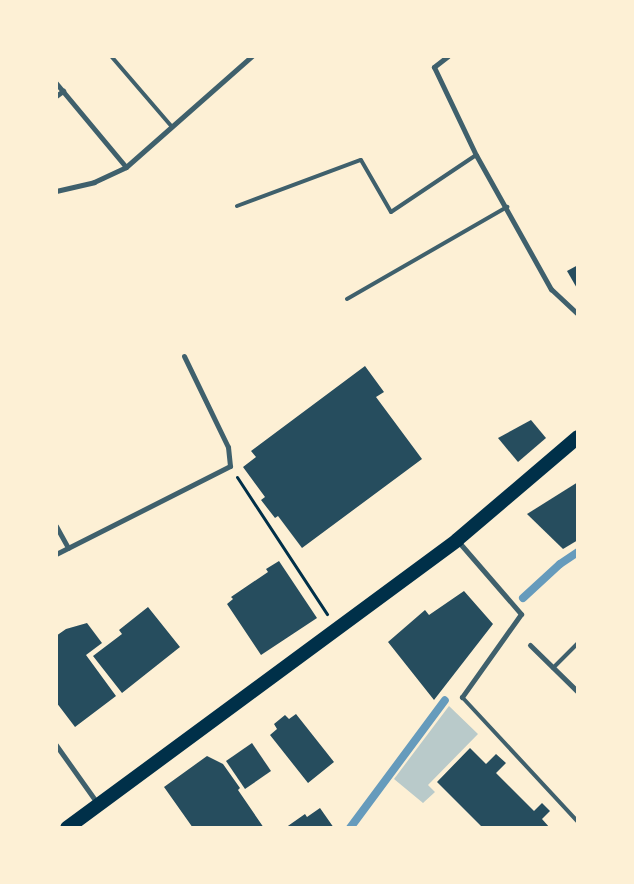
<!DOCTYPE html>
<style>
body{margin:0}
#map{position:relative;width:634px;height:884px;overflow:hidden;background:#fdf0d5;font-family:"Titillium Web",sans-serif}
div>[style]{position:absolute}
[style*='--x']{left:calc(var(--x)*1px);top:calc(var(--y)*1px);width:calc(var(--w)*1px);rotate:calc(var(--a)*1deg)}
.green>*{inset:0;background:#b9caca}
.stream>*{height:8px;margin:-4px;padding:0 4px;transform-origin:4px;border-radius:4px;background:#669bbc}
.building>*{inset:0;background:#264d5e}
.path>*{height:3px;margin:-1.5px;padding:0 1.5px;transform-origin:1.5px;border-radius:1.5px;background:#003049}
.service>*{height:4px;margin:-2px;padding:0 2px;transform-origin:2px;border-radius:2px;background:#3f606c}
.minor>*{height:5px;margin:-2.5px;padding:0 2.5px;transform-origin:2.5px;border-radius:2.5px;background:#3f606c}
.trunk>*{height:14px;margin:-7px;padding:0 7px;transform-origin:7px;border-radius:7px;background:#003049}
span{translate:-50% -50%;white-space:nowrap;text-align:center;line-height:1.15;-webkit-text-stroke:4.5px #fdf0d5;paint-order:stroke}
.frame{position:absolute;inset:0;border:58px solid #fdf0d5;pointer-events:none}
</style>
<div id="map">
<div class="green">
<div style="clip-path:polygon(449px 706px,478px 734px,428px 785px,435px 792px,423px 803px,394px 779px)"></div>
</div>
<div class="stream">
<div style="--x:523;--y:598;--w:50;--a:-42.6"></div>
<div style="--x:560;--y:564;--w:22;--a:-34"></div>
<div style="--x:350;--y:828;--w:159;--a:-53.4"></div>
</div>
<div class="building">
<div style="clip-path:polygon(578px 265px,578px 290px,567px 271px)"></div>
<div style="clip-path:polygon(365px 366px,384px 392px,376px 397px,422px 459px,302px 548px,278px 516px,275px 518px,261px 500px,265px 497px,243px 467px,256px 457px,251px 451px)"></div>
<div style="clip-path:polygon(531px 420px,546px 438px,518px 462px,498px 438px)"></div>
<div style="clip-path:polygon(578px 482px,578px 540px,563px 549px,527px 514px)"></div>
<div style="clip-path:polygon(279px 561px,317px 618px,261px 655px,227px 604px,233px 599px,231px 597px,268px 572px,266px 569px)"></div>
<div style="clip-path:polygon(464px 591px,493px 624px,434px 700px,388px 642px,425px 610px,429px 615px)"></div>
<div style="clip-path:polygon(148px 607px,180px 647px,122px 693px,93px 656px,122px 634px,119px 630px)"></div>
<div style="clip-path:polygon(87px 623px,102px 643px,86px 655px,116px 696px,75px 727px,56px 702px,56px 636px,66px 629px)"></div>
<div style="clip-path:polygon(296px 714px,334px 762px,308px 783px,270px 735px,277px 729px,274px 724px,285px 715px,289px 719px)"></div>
<div style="clip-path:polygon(252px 743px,271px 771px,245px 789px,226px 761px)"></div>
<div style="clip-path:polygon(470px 748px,486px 764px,496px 754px,506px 763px,496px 773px,534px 811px,542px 803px,550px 811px,542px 819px,550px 828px,483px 828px,437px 782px)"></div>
<div style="clip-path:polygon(207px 756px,223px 764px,240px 788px,238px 790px,264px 828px,193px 828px,164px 787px)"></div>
<div style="clip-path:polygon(320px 808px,334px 828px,285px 828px,305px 814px,307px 817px)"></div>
</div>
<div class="path">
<div style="--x:237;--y:477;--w:164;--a:56.7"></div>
</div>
<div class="service">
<div style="--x:111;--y:56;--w:94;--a:49.3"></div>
<div style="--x:237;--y:206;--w:132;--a:-20.4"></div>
<div style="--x:361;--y:160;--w:60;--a:60"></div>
<div style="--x:391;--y:212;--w:102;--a:-33.8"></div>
<div style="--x:347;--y:299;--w:185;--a:-29.9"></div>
<div style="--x:553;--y:668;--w:35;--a:-45"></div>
<div style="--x:462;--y:697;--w:171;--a:47.1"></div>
</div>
<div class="minor">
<div style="--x:448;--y:56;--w:18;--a:142"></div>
<div style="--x:434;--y:67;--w:98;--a:64.5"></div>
<div style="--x:476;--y:155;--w:154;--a:60.8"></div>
<div style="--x:551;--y:289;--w:37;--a:43"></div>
<div style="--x:56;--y:83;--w:109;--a:50.2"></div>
<div style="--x:56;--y:96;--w:9;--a:-36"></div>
<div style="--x:56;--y:191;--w:39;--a:-13"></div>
<div style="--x:94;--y:182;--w:35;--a:-25"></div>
<div style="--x:126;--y:167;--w:168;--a:-41.4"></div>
<div style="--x:56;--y:526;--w:25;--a:61"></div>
<div style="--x:457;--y:540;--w:98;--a:49.1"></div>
<div style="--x:521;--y:614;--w:102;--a:125.4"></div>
<div style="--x:56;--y:554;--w:195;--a:-26.8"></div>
<div style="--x:230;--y:466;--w:19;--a:-96"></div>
<div style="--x:228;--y:447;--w:101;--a:-115.8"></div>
<div style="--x:530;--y:645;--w:67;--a:44.4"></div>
<div style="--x:56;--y:745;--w:72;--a:54.6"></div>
</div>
<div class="trunk">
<div style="--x:67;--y:828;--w:485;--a:-36.4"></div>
<div style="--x:457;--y:540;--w:159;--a:-40.4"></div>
</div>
<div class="frame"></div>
</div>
